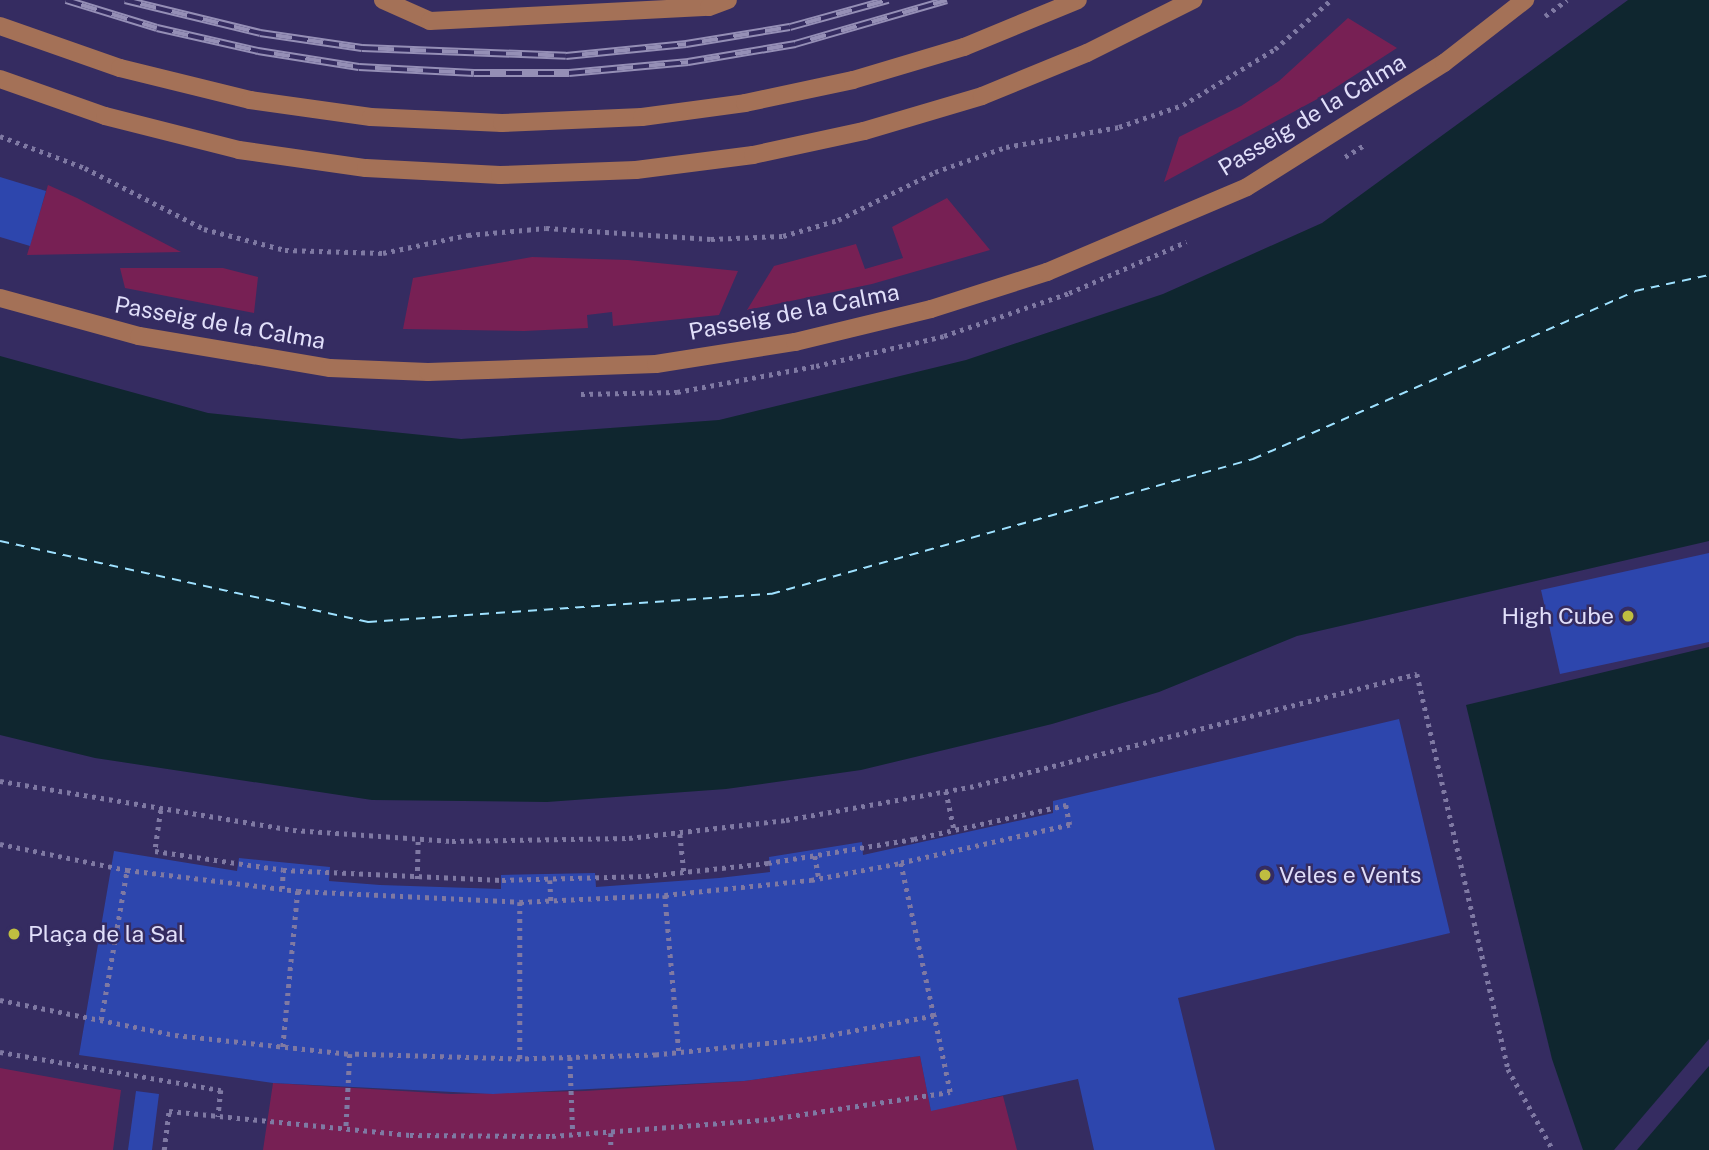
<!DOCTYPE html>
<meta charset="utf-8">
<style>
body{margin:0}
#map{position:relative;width:1709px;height:1150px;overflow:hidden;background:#352c61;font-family:"Public Sans",sans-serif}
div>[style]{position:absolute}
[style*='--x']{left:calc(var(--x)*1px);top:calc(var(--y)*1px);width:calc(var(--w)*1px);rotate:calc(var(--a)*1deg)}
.green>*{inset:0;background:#772054}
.water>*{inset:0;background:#0f262f}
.ferry>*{height:2px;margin-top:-1px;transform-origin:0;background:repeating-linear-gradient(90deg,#9ee1ff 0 9px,transparent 0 16px)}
.building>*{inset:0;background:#2d46ad}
.path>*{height:4.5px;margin-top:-2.25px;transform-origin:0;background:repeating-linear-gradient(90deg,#7f79a3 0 3.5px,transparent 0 8.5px)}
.minor>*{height:18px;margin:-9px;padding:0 9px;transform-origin:9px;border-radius:9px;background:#a47157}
.rail>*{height:8px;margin-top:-4px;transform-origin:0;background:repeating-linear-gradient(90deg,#352c61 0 16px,#958fb6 0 32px);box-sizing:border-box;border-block:2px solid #958fb6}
.dots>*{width:19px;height:19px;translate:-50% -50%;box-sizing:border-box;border:4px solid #352c61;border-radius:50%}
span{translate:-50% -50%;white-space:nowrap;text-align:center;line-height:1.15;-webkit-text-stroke:5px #352c61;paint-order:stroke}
.street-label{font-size:23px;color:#e1dffa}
.poi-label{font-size:23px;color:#e1dffa}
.right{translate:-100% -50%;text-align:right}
.left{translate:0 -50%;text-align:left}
</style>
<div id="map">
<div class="green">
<div style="clip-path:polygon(1348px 18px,1397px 48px,1321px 97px,1164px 182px,1179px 137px,1241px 106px,1279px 81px)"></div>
<div style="clip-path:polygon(48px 185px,77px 198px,181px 252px,27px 255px)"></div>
<div style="clip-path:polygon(947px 198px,990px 250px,872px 284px,747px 310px,774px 266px,856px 244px,865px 269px,903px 258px,892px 227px)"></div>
<div style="clip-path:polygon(532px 257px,628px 260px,738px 271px,719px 315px,613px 326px,612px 312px,587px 315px,588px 328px,524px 331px,403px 329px,413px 278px)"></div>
<div style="clip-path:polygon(120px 268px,223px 268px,258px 277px,254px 313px,125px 288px)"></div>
<div style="clip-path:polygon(920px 1056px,931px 1110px,1003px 1096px,1017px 1150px,263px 1150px,273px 1083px,451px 1094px,585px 1091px,744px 1081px)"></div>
<div style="clip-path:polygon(0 1068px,121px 1090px,113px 1150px,0 1150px)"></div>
</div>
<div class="water">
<div style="clip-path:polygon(1628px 0,1709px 0,1709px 541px,1297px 636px,1159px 692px,1052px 724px,861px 770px,726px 789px,547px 802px,372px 800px,95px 758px,0 735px,0 356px,208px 413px,461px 439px,719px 420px,966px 360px,1163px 294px,1322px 223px)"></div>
<div style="clip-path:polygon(1709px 647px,1709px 1039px,1614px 1150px,1583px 1150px,1552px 1059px,1466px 705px)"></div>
<div style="clip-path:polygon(1709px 1066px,1709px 1150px,1637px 1150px)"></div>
</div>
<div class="ferry">
<div style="--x:0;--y:541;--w:377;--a:12.4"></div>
<div style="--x:368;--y:622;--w:404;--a:-4"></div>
<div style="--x:771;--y:594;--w:501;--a:-15.65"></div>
<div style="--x:1253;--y:459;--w:417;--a:-23.7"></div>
<div style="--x:1635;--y:291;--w:76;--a:-12.2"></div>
</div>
<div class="building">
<div style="clip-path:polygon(0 177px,46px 191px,30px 246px,0 237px)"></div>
<div style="clip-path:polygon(1709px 553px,1709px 642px,1560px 674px,1541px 590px)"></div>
<div style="clip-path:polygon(1399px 719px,1450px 933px,1178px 998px,1215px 1150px,1094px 1150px,1078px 1079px,931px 1111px,920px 1056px,744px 1081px,493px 1094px,273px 1083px,79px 1055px,114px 851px,237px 871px,239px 858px,330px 867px,329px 881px,380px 885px,501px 889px,501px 875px,595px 873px,596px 887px,719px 878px,770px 872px,769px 857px,862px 842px,863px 855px,1053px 813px,1053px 801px)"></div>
<div style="clip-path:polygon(136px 1091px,159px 1094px,152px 1150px,128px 1150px)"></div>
</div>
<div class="path">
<div style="--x:1545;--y:16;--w:27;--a:-36"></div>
<div style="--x:0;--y:136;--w:91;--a:20.6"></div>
<div style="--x:85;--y:168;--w:134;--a:27.1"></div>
<div style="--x:204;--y:229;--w:84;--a:14.5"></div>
<div style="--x:285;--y:250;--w:98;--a:1.8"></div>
<div style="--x:383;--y:253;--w:87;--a:-12"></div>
<div style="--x:468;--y:235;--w:78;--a:-5.1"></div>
<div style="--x:546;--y:228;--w:165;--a:3.8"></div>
<div style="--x:711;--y:239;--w:72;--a:-2.4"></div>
<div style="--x:783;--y:236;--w:57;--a:-16.2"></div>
<div style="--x:838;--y:220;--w:108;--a:-26.3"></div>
<div style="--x:935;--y:172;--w:75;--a:-19.4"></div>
<div style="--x:1006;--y:147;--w:115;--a:-10"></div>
<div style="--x:1119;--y:127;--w:68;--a:-19"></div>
<div style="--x:1183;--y:105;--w:108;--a:-31.3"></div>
<div style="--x:1275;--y:49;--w:74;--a:-41.2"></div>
<div style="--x:1345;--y:157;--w:22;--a:-32"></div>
<div style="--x:581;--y:394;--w:96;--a:-1.2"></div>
<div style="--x:677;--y:392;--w:141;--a:-10.6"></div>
<div style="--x:816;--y:366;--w:131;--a:-13.2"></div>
<div style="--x:944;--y:336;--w:132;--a:-19"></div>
<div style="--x:1069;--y:293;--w:128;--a:-23.6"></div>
<div style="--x:0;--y:781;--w:297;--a:9.5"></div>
<div style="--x:293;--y:830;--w:159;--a:4"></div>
<div style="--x:452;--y:841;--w:177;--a:-1"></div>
<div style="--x:629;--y:838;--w:158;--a:-6.5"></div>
<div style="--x:786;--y:820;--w:187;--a:-10.2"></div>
<div style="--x:970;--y:787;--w:461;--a:-14.2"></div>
<div style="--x:1417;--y:674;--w:405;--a:77"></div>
<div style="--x:1508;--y:1069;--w:93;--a:60.9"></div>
<div style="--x:946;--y:791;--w:40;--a:78"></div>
<div style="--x:161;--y:810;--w:41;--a:98.3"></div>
<div style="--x:155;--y:851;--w:129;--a:8.4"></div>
<div style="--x:283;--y:870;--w:219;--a:2.6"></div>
<div style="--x:502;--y:880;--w:144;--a:-1.6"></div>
<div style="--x:646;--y:876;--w:123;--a:-6.1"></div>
<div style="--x:768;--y:863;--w:148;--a:-9.3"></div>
<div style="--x:914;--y:839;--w:156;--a:-12.6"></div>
<div style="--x:1066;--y:805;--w:20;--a:79"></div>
<div style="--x:1070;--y:825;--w:173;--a:167.3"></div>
<div style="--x:680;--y:834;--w:38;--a:84"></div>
<div style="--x:0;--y:844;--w:130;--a:11.6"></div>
<div style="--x:815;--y:856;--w:22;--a:80"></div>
<div style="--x:417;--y:879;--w:41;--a:-88.6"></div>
<div style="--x:550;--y:880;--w:21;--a:87"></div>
<div style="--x:282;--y:889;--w:19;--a:-87"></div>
<div style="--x:298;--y:891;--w:222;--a:2.8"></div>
<div style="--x:520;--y:902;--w:157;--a:90"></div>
<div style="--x:665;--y:895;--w:147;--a:-5.9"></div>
<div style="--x:811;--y:880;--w:92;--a:-10.7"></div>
<div style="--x:901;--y:863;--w:157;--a:77.8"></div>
<div style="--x:520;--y:902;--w:145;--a:-2.8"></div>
<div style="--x:665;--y:895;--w:159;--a:84.9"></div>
<div style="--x:0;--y:1000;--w:178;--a:11.3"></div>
<div style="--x:175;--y:1035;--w:176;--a:6.2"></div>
<div style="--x:350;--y:1054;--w:76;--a:93"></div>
<div style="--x:101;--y:1020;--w:152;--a:-80.2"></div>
<div style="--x:127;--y:870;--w:172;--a:7"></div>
<div style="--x:298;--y:891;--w:158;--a:95.5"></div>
<div style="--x:0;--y:1052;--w:224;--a:9.8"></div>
<div style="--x:221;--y:1090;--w:27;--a:96"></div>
<div style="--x:570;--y:1057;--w:77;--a:87.8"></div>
<div style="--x:611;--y:1133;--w:17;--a:90"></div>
<div style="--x:164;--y:1150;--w:39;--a:-83"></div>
<div style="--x:169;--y:1111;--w:242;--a:5.7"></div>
<div style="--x:410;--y:1135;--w:142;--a:0.4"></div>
<div style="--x:552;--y:1136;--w:220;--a:-4.4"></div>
<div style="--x:771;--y:1119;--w:181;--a:-8.6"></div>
<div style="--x:950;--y:1092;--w:78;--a:-101.9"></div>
<div style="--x:934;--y:1016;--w:125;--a:169.4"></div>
<div style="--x:811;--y:1039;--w:156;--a:174.1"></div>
<div style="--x:656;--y:1055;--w:136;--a:178.3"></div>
<div style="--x:520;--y:1059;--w:170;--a:-178.3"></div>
</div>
<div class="minor">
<div style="--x:383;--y:0;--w:51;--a:24.1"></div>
<div style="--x:430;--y:21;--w:279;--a:-2.9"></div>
<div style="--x:709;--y:7;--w:20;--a:-20"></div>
<div style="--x:0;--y:26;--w:127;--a:19.3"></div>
<div style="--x:120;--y:68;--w:134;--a:13.8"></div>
<div style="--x:250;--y:100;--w:122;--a:8"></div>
<div style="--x:371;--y:117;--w:131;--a:2.6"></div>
<div style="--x:502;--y:123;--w:140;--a:-2.5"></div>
<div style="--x:642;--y:117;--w:104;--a:-7.7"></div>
<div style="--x:745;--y:103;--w:110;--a:-12"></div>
<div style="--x:853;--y:80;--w:116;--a:-16.6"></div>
<div style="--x:964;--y:47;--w:123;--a:-22.4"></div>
<div style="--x:0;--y:79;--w:111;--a:19.4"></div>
<div style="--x:105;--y:116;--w:138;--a:14.2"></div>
<div style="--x:239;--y:150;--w:128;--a:8.1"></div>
<div style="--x:366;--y:168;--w:134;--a:3"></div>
<div style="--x:500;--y:175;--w:136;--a:-2.1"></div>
<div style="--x:636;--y:170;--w:118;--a:-7.3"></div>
<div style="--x:753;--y:155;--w:114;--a:-12.2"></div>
<div style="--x:864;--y:131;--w:123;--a:-16.5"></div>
<div style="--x:982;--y:96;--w:113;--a:-22.3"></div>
<div style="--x:1087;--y:53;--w:119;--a:-26.6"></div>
<div style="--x:0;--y:298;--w:144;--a:15.3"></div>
<div style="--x:139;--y:336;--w:194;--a:9.5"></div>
<div style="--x:330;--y:368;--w:98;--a:2.3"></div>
<div style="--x:428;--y:372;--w:228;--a:-2"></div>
<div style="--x:656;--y:364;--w:141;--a:-9"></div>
<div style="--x:795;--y:342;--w:140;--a:-13.6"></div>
<div style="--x:931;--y:309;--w:122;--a:-17.7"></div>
<div style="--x:1047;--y:272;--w:217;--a:-23"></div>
<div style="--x:1247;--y:187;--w:233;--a:-32.2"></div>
<div style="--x:1444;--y:63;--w:103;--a:-37.9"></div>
</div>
<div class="rail">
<div style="--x:66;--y:0;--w:95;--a:17.1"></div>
<div style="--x:157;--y:28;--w:104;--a:12.8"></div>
<div style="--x:258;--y:51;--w:102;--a:9"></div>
<div style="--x:359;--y:67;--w:115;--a:3"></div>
<div style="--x:474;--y:73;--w:95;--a:0"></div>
<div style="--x:569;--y:73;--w:120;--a:-5.3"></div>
<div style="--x:688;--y:62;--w:109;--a:-9.5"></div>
<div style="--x:795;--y:44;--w:158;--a:-16.1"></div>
<div style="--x:125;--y:0;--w:139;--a:13.7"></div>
<div style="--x:260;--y:33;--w:103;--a:8.4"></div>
<div style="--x:362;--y:48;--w:204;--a:2.2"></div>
<div style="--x:566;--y:56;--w:121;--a:-5.7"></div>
<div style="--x:686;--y:44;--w:105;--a:-9.3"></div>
<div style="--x:790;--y:27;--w:102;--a:-15.4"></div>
</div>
<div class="dots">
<div style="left:1628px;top:616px;background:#c0be40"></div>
<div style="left:1265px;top:875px;background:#c0be40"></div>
<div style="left:14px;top:934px;background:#c0be40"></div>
</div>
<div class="street-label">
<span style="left:1312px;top:115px;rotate:-31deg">Passeig de la Calma</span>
<span style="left:794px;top:312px;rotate:-11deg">Passeig de la Calma</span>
<span style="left:220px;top:323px;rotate:10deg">Passeig de la Calma</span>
</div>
<div class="poi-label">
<span class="right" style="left:1614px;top:616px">High Cube</span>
<span class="left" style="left:1279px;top:875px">Veles e Vents</span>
<span class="left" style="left:28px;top:934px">Plaça de la Sal</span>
</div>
</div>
